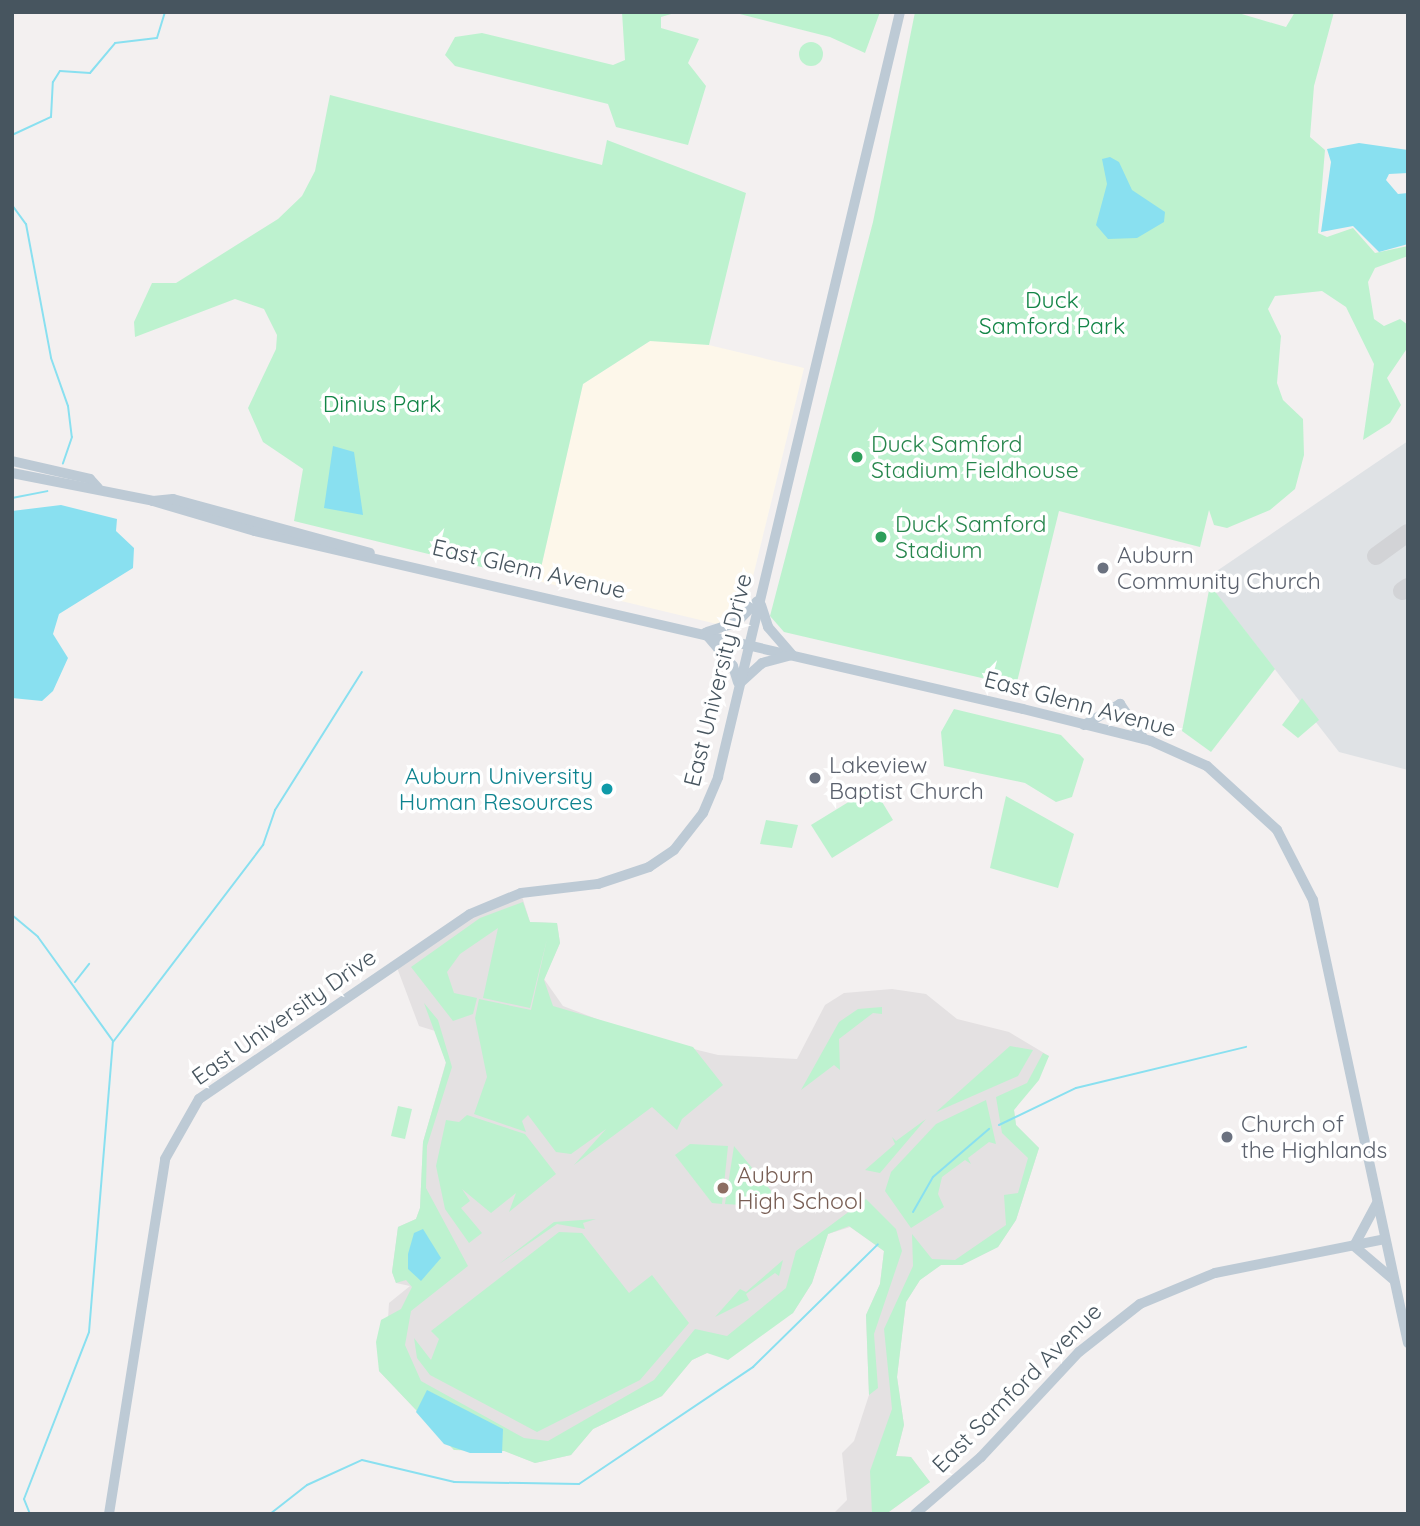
<!DOCTYPE html>
<style>
body{margin:0}
#map{position:relative;width:1420px;height:1526px;overflow:hidden;background:#f3f0f0;font-family:Quicksand,sans-serif}
div>[style]{position:absolute}
[style*='--x']{left:calc(var(--x)*1px);top:calc(var(--y)*1px);width:calc(var(--w)*1px);rotate:calc(var(--a)*1deg)}
.commercial>*{inset:0;background:#fdf7ea}
.education>*{inset:0;background:#e4e1e2}
.airport>*{inset:0;background:#dfe2e5}
.green>*{inset:0;background:#bdf2cf}
.round{border-radius:50%}
.water>*{inset:0;background:#89e0f0}
.stream>*{height:2px;margin:-1px;padding:0 1px;transform-origin:1px;border-radius:1px;background:#89e0f0}
.taxiway>*{height:18px;margin:-9px;padding:0 9px;transform-origin:9px;border-radius:9px;background:#d2d3d6}
.secondary>*{height:10px;margin:-5px;padding:0 5px;transform-origin:5px;border-radius:5px;background:#bdcad5}
.dots>*{width:19px;height:19px;translate:-50% -50%;box-sizing:border-box;border:4px solid #fff;border-radius:50%}
span{translate:-50% -50%;white-space:nowrap;text-align:center;line-height:1.15;-webkit-text-stroke:7px #fff;paint-order:stroke}
.park-label{font-size:23px;color:#138547}
.leisure-label{font-size:23px;color:#27864d}
.left{translate:0 -50%;text-align:left}
.worship-label{font-size:23px;color:#5b616d}
.street-label{font-size:23px;color:#47555f}
.culture-label{font-size:23px;color:#0d838f}
.right{translate:-100% -50%;text-align:right}
.education-label{font-size:23px;color:#785e54}
.frame{position:absolute;inset:0;border:14px solid #47555f;pointer-events:none}
</style>
<div id="map">
<div class="commercial">
<div style="clip-path:polygon(650px 341px,692px 341px,804px 368px,746px 605px,721px 625px,538px 581px,583px 384px)"></div>
</div>
<div class="education">
<div style="clip-path:polygon(521px 893px,530px 922px,557px 923px,560px 943px,544px 979px,563px 1006px,641px 1036px,718px 1055px,797px 1059px,825px 1005px,844px 993px,892px 989px,926px 994px,957px 1019px,1009px 1032px,1049px 1056px,1014px 1110px,1016px 1125px,1039px 1148px,1016px 1220px,998px 1247px,962px 1265px,941px 1265px,920px 1280px,906px 1302px,897px 1377px,904px 1425px,896px 1456px,911px 1457px,930px 1482px,886px 1514px,833px 1514px,847px 1500px,842px 1453px,854px 1441px,869px 1395px,866px 1315px,880px 1284px,884px 1251px,850px 1227px,828px 1234px,812px 1283px,793px 1313px,692px 1360px,662px 1396px,593px 1429px,571px 1455px,535px 1463px,505px 1451px,454px 1450px,379px 1371px,381px 1320px,388px 1318px,389px 1303px,410px 1286px,396px 1283px,392px 1272px,398px 1227px,416px 1219px,420px 1208px,423px 1142px,446px 1062px,435px 1031px,419px 1026px,396px 965px,469px 914px)"></div>
</div>
<div class="airport">
<div style="clip-path:polygon(1408px 441px,1408px 770px,1339px 752px,1205px 579px)"></div>
</div>
<div class="green">
<div style="clip-path:polygon(622px 12px,678px 12px,661px 17px,661px 28px,699px 39px,688px 63px,706px 86px,688px 145px,616px 127px,608px 104px,455px 66px,445px 55px,455px 37px,482px 33px,613px 65px,625px 60px)"></div>
<div style="clip-path:polygon(732px 12px,880px 12px,865px 53px,830px 37px)"></div>
<div style="clip-path:polygon(915px 12px,1235px 12px,1286px 27px,1295px 12px,1334px 12px,1314px 86px,1310px 137px,1325px 150px,1318px 233px,1327px 237px,1353px 228px,1375px 253px,1408px 246px,1408px 256px,1375px 268px,1368px 282px,1374px 319px,1384px 326px,1400px 319px,1408px 325px,1408px 347px,1387px 378px,1401px 405px,1390px 423px,1363px 440px,1374px 364px,1346px 307px,1322px 291px,1275px 296px,1268px 309px,1281px 336px,1277px 383px,1283px 400px,1303px 419px,1304px 455px,1295px 489px,1270px 510px,1227px 528px,1214px 525px,1209px 510px,1200px 547px,1059px 511px,1016px 686px,784px 632px,770px 616px,873px 222px)"></div>
<div class="round" style="left:799px;top:42px;width:24px;height:24px"></div>
<div style="clip-path:polygon(330px 95px,602px 165px,607px 140px,746px 193px,709px 345px,650px 341px,583px 384px,538px 581px,294px 521px,303px 469px,263px 442px,248px 408px,276px 349px,277px 335px,264px 309px,235px 299px,135px 337px,134px 322px,152px 283px,176px 283px,278px 219px,302px 196px,315px 171px)"></div>
<div style="clip-path:polygon(1210px 585px,1275px 669px,1211px 752px,1182px 731px)"></div>
<div style="clip-path:polygon(1302px 698px,1319px 720px,1298px 738px,1282px 725px)"></div>
<div style="clip-path:polygon(954px 709px,1061px 735px,1084px 759px,1072px 797px,1056px 802px,1025px 783px,944px 766px,941px 732px)"></div>
<div style="clip-path:polygon(873px 787px,893px 820px,832px 858px,811px 825px)"></div>
<div style="clip-path:polygon(1006px 796px,1074px 834px,1058px 888px,990px 868px)"></div>
<div style="clip-path:polygon(766px 820px,798px 825px,792px 848px,760px 844px)"></div>
<div style="clip-path:polygon(523px 902px,530px 922px,557px 923px,560px 943px,544px 980px,553px 1006px,693px 1047px,723px 1085px,682px 1119px,677px 1130px,652px 1107px,574px 1165px,606px 1129px,571px 1154px,556px 1152px,528px 1115px,522px 1121px,526px 1132px,474px 1114px,487px 1077px,475px 1018px,479px 999px,531px 1010px,547px 939px,530px 1008px,483px 998px,498px 928px,460px 954px,447px 972px,454px 993px,477px 998px,473px 1014px,453px 1021px,411px 967px,480px 918px)"></div>
<div style="clip-path:polygon(424px 1003px,438px 1020px,452px 1067px,427px 1146px,426px 1188px,468px 1266px,411px 1311px,405px 1345px,421px 1381px,524px 1438px,548px 1441px,654px 1380px,695px 1329px,727px 1336px,786px 1288px,796px 1251px,866px 1199px,896px 1229px,902px 1251px,874px 1334px,878px 1388px,869px 1395px,866px 1315px,880px 1284px,884px 1251px,849px 1226px,828px 1234px,812px 1283px,793px 1313px,728px 1360px,707px 1353px,692px 1360px,662px 1396px,593px 1429px,571px 1455px,535px 1463px,504px 1451px,454px 1450px,379px 1371px,376px 1342px,381px 1320px,401px 1309px,412px 1287px,406px 1280px,396px 1283px,392px 1272px,398px 1227px,416px 1219px,420px 1208px,423px 1142px,446px 1063px)"></div>
<div style="clip-path:polygon(882px 1007px,882px 1014px,873px 1013px,839px 1039px,840px 1070px,834px 1065px,801px 1090px,839px 1022px,858px 1009px)"></div>
<div style="clip-path:polygon(1010px 1046px,1033px 1050px,1018px 1076px,936px 1112px)"></div>
<div style="clip-path:polygon(1043px 1053px,1049px 1056px,1039px 1080px,1014px 1110px,1016px 1125px,1039px 1148px,1016px 1220px,998px 1247px,962px 1265px,941px 1265px,920px 1280px,906px 1302px,897px 1377px,904px 1425px,896px 1456px,911px 1457px,930px 1482px,886px 1514px,872px 1514px,870px 1471px,892px 1409px,884px 1329px,913px 1266px,912px 1234px,932px 1259px,955px 1260px,1006px 1225px,1004px 1195px,1018px 1193px,1028px 1158px,1002px 1133px,996px 1097px,1027px 1083px)"></div>
<div style="clip-path:polygon(986px 1100px,996px 1144px,989px 1142px,968px 1158px,971px 1164px,965px 1160px,942px 1177px,938px 1194px,944px 1207px,911px 1228px,885px 1191px,891px 1172px,936px 1124px)"></div>
<div style="clip-path:polygon(398px 1106px,412px 1109px,405px 1139px,391px 1136px)"></div>
<div style="clip-path:polygon(467px 1115px,525px 1134px,556px 1174px,509px 1212px,516px 1193px,491px 1213px,462px 1189px,470px 1201px,461px 1208px,482px 1233px,469px 1243px,445px 1209px,436px 1166px,446px 1120px,459px 1122px)"></div>
<div style="clip-path:polygon(926px 1119px,880px 1173px,865px 1170px,895px 1144px,892px 1137px,896px 1141px)"></div>
<div style="clip-path:polygon(690px 1144px,728px 1146px,722px 1204px,712px 1203px,675px 1155px)"></div>
<div style="clip-path:polygon(734px 1146px,773px 1193px,757px 1206px,725px 1204px)"></div>
<div style="clip-path:polygon(596px 1219px,583px 1223px,585px 1229px,557px 1224px,499px 1264px,554px 1222px)"></div>
<div style="clip-path:polygon(559px 1232px,582px 1233px,629px 1293px,506px 1389px,652px 1275px,689px 1323px,640px 1380px,537px 1432px,430px 1375px,417px 1358px,414px 1338px,431px 1360px,439px 1339px,431px 1331px)"></div>
<div style="clip-path:polygon(783px 1260px,779px 1276px,775px 1273px,746px 1294px,749px 1300px,715px 1317px,740px 1289px,746px 1292px)"></div>
</div>
<div class="water">
<div style="clip-path:polygon(1359px 143px,1408px 150px,1408px 173px,1389px 174px,1386px 180px,1398px 194px,1408px 193px,1408px 244px,1379px 252px,1353px 226px,1321px 232px,1331px 162px,1327px 149px)"></div>
<div style="clip-path:polygon(1110px 157px,1119px 162px,1132px 190px,1165px 212px,1164px 222px,1137px 238px,1108px 239px,1096px 225px,1107px 184px,1102px 159px)"></div>
<div style="clip-path:polygon(333px 446px,354px 452px,363px 515px,324px 508px)"></div>
<div style="clip-path:polygon(61px 505px,117px 519px,116px 531px,134px 548px,133px 568px,59px 614px,53px 634px,68px 658px,53px 691px,42px 701px,12px 698px,12px 511px)"></div>
<div style="clip-path:polygon(423px 1229px,441px 1258px,421px 1281px,408px 1269px,408px 1254px,414px 1233px)"></div>
<div style="clip-path:polygon(427px 1390px,503px 1429px,502px 1453px,470px 1453px,444px 1444px,416px 1412px)"></div>
</div>
<div class="stream">
<div style="--x:12;--y:135;--w:43;--a:-24.8"></div>
<div style="--x:51;--y:117;--w:35;--a:-87"></div>
<div style="--x:53;--y:82;--w:13;--a:-58"></div>
<div style="--x:60;--y:71;--w:30;--a:4"></div>
<div style="--x:90;--y:73;--w:39;--a:-50"></div>
<div style="--x:115;--y:43;--w:42;--a:-6.8"></div>
<div style="--x:157;--y:38;--w:27;--a:-73"></div>
<div style="--x:12;--y:205;--w:24;--a:54"></div>
<div style="--x:26;--y:224;--w:136;--a:79.4"></div>
<div style="--x:51;--y:358;--w:51;--a:70.5"></div>
<div style="--x:68;--y:406;--w:31;--a:83"></div>
<div style="--x:72;--y:437;--w:28;--a:109"></div>
<div style="--x:12;--y:498;--w:36;--a:-11"></div>
<div style="--x:12;--y:915;--w:34;--a:40"></div>
<div style="--x:38;--y:937;--w:128;--a:54.2"></div>
<div style="--x:75;--y:982;--w:23;--a:-52"></div>
<div style="--x:999;--y:1125;--w:85;--a:-25.7"></div>
<div style="--x:1076;--y:1088;--w:175;--a:-13.6"></div>
<div style="--x:913;--y:1212;--w:40;--a:-60.3"></div>
<div style="--x:933;--y:1177;--w:74;--a:-40.6"></div>
<div style="--x:30;--y:1514;--w:16;--a:-112"></div>
<div style="--x:24;--y:1499;--w:179;--a:-68.7"></div>
<div style="--x:89;--y:1332;--w:291;--a:-85.3"></div>
<div style="--x:113;--y:1042;--w:248;--a:-52.7"></div>
<div style="--x:263;--y:845;--w:37;--a:-71"></div>
<div style="--x:275;--y:810;--w:163;--a:-57.8"></div>
<div style="--x:270;--y:1514;--w:47;--a:-38.1"></div>
<div style="--x:307;--y:1485;--w:60;--a:-24.4"></div>
<div style="--x:362;--y:1460;--w:95;--a:13.4"></div>
<div style="--x:454;--y:1482;--w:125;--a:0.9"></div>
<div style="--x:579;--y:1484;--w:210;--a:-33.9"></div>
<div style="--x:753;--y:1367;--w:175;--a:-44.5"></div>
</div>
<div class="taxiway">
<div style="--x:1376;--y:556;--w:39;--a:-36"></div>
<div style="--x:1402;--y:591;--w:7;--a:-34"></div>
</div>
<div class="secondary">
<div style="--x:12;--y:461;--w:80;--a:13"></div>
<div style="--x:90;--y:479;--w:12;--a:48"></div>
<div style="--x:12;--y:473;--w:144;--a:11.2"></div>
<div style="--x:153;--y:501;--w:106;--a:16.4"></div>
<div style="--x:255;--y:531;--w:788;--a:13.05"></div>
<div style="--x:1023;--y:709;--w:132;--a:14"></div>
<div style="--x:1151;--y:741;--w:61;--a:24.1"></div>
<div style="--x:1207;--y:766;--w:95;--a:42.4"></div>
<div style="--x:1277;--y:830;--w:79;--a:62.8"></div>
<div style="--x:1313;--y:900;--w:453;--a:77.9"></div>
<div style="--x:153;--y:501;--w:20;--a:-6"></div>
<div style="--x:173;--y:499;--w:204;--a:15.3"></div>
<div style="--x:761;--y:605;--w:23;--a:72"></div>
<div style="--x:768;--y:627;--w:37;--a:49"></div>
<div style="--x:707;--y:632;--w:32;--a:-18"></div>
<div style="--x:737;--y:622;--w:29;--a:-46"></div>
<div style="--x:705;--y:633;--w:43;--a:49.7"></div>
<div style="--x:733;--y:666;--w:17;--a:73"></div>
<div style="--x:740;--y:683;--w:30;--a:-42"></div>
<div style="--x:762;--y:663;--w:31;--a:-15"></div>
<div style="--x:1084;--y:725;--w:42;--a:-30.3"></div>
<div style="--x:1120;--y:704;--w:42;--a:55.6"></div>
<div style="--x:1354;--y:1246;--w:52;--a:40.4"></div>
<div style="--x:1354;--y:1246;--w:49;--a:-61.9"></div>
<div style="--x:109;--y:1514;--w:359;--a:-81"></div>
<div style="--x:165;--y:1159;--w:69;--a:-60.5"></div>
<div style="--x:199;--y:1099;--w:328;--a:-34.3"></div>
<div style="--x:470;--y:914;--w:55;--a:-22.4"></div>
<div style="--x:521;--y:893;--w:78;--a:-6.7"></div>
<div style="--x:598;--y:884;--w:54;--a:-18.4"></div>
<div style="--x:649;--y:867;--w:30;--a:-34"></div>
<div style="--x:674;--y:850;--w:47;--a:-51.9"></div>
<div style="--x:703;--y:813;--w:39;--a:-67"></div>
<div style="--x:718;--y:777;--w:786;--a:-76.62"></div>
<div style="--x:915;--y:1514;--w:87;--a:-40.8"></div>
<div style="--x:981;--y:1457;--w:144;--a:-47"></div>
<div style="--x:1079;--y:1352;--w:78;--a:-38.2"></div>
<div style="--x:1140;--y:1304;--w:81;--a:-22.5"></div>
<div style="--x:1215;--y:1273;--w:173;--a:-11.3"></div>
</div>
<div class="dots">
<div style="left:857px;top:457px;background:#2e9e5b"></div>
<div style="left:881px;top:537px;background:#2e9e5b"></div>
<div style="left:1103px;top:568px;background:#6b7280"></div>
<div style="left:815px;top:778px;background:#6b7280"></div>
<div style="left:607px;top:789px;background:#0f9aa8"></div>
<div style="left:1227px;top:1137px;background:#6b7280"></div>
<div style="left:723px;top:1188px;background:#8d6e63"></div>
</div>
<div class="park-label">
<span style="left:1052px;top:313px">Duck<br>Samford Park</span>
<span style="left:382px;top:404px">Dinius Park</span>
</div>
<div class="leisure-label">
<span class="left" style="left:871px;top:457px">Duck Samford<br>Stadium Fieldhouse</span>
<span class="left" style="left:895px;top:537px">Duck Samford<br>Stadium</span>
</div>
<div class="worship-label">
<span class="left" style="left:1117px;top:568px">Auburn<br>Community Church</span>
<span class="left" style="left:829px;top:778px">Lakeview<br>Baptist Church</span>
<span class="left" style="left:1241px;top:1137px">Church of<br>the Highlands</span>
</div>
<div class="street-label">
<span style="left:529px;top:569px;rotate:13deg">East Glenn Avenue</span>
<span style="left:718px;top:680px;rotate:-76deg">East University Drive</span>
<span style="left:1080px;top:704px;rotate:15deg">East Glenn Avenue</span>
<span style="left:284px;top:1017px;rotate:-35deg">East University Drive</span>
<span style="left:1017px;top:1388px;rotate:-45deg">East Samford Avenue</span>
</div>
<div class="culture-label">
<span class="right" style="left:593px;top:789px">Auburn University<br>Human Resources</span>
</div>
<div class="education-label">
<span class="left" style="left:737px;top:1188px">Auburn<br>High School</span>
</div>
<div class="frame"></div>
</div>
